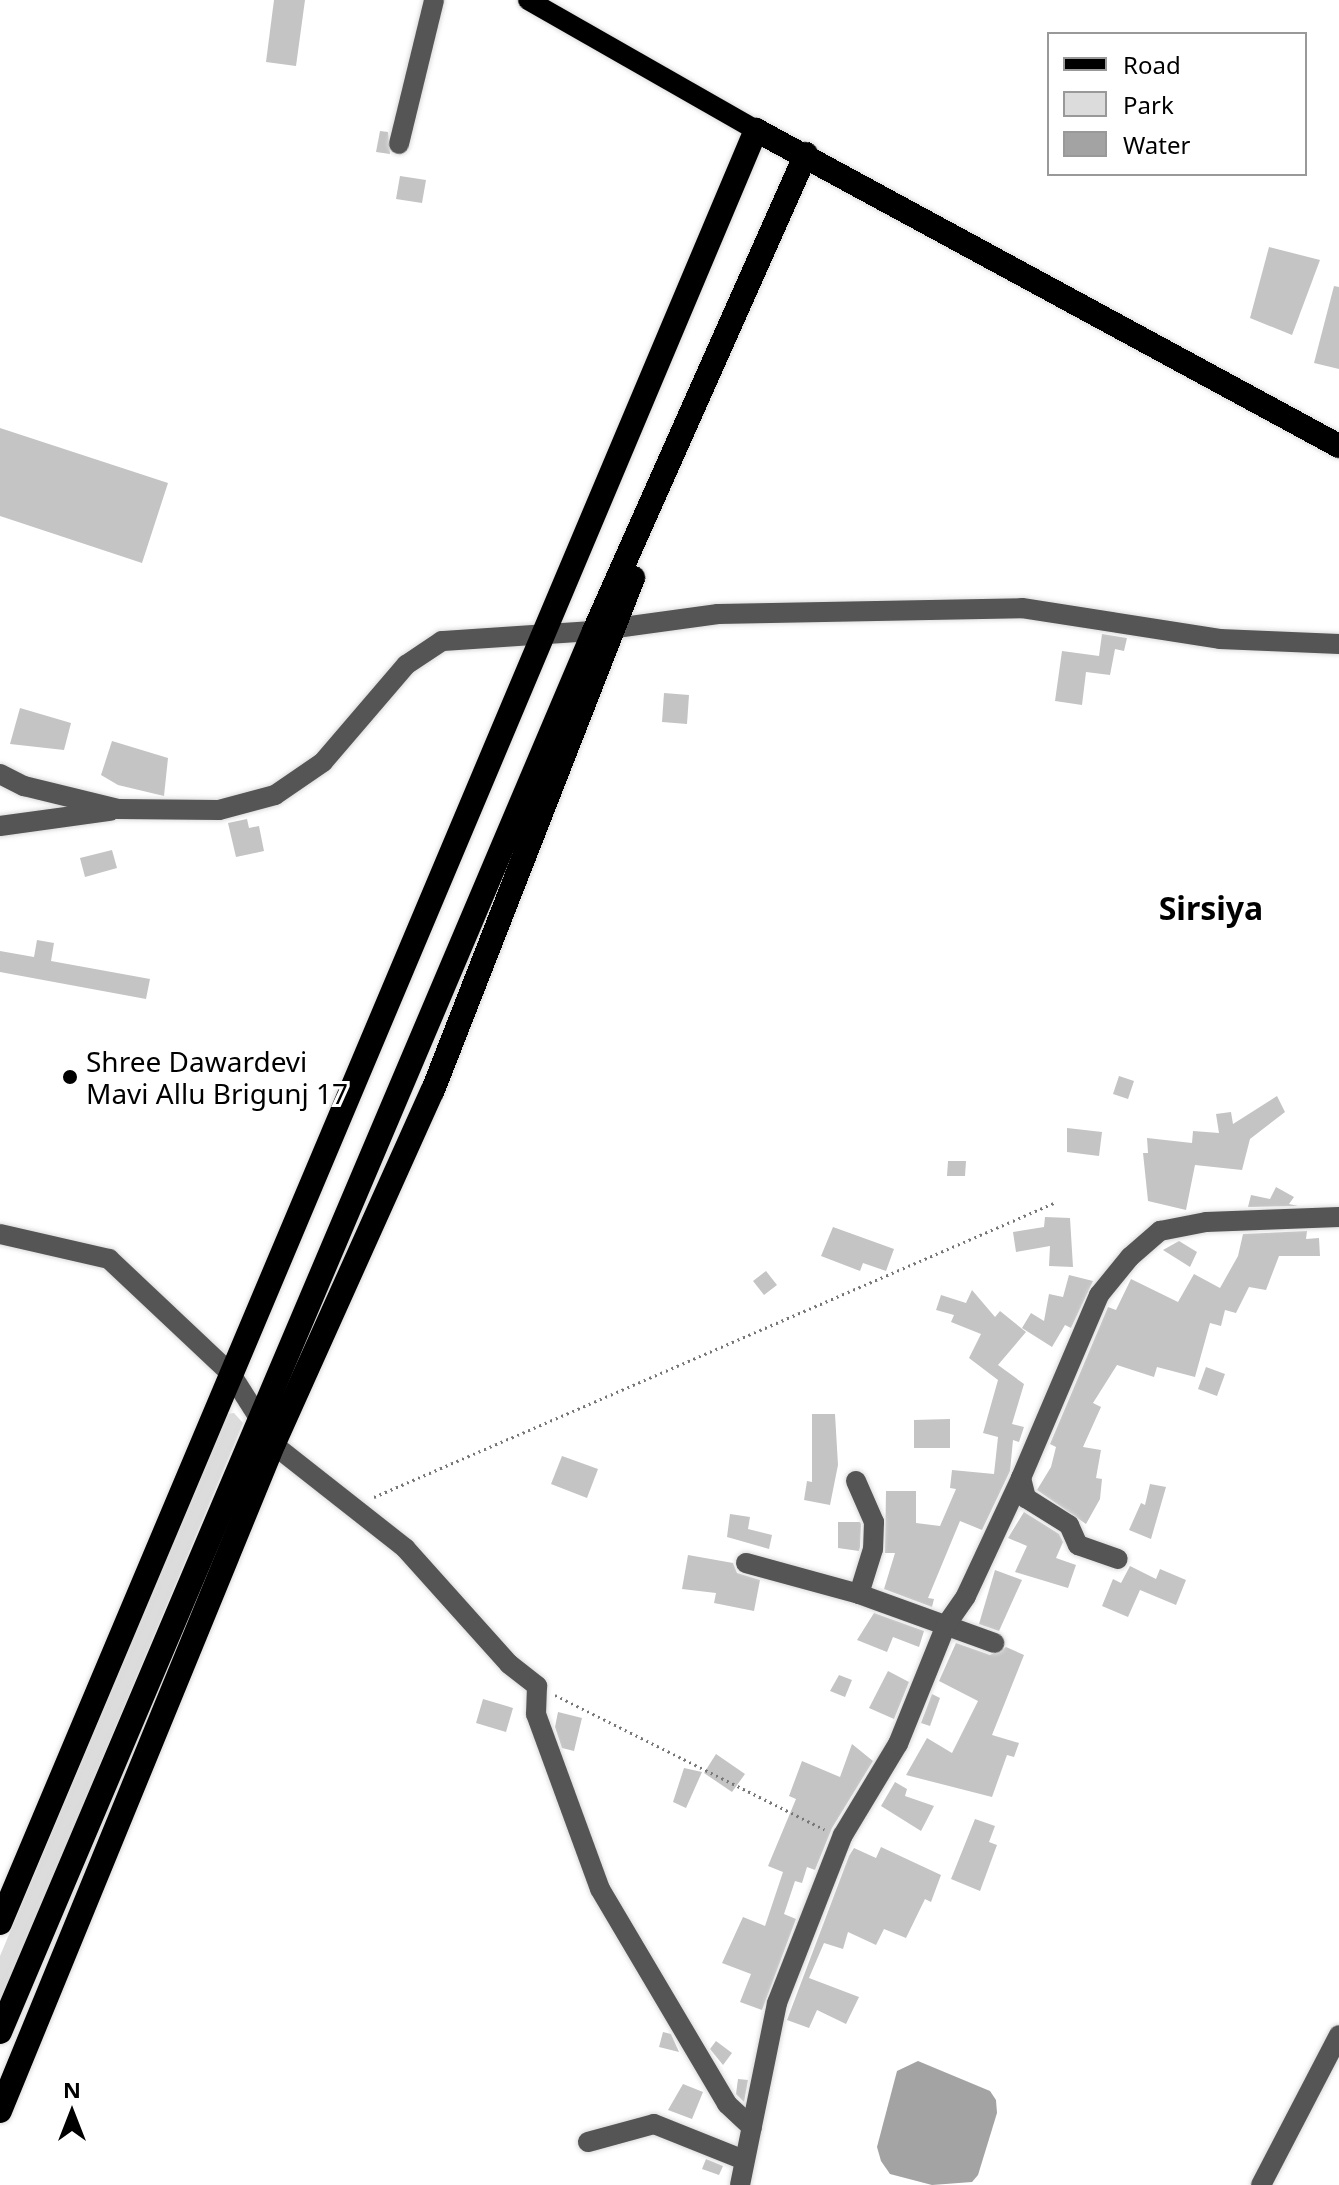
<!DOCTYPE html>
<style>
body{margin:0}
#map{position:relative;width:1339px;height:2185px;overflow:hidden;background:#fff;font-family:"Noto Sans",sans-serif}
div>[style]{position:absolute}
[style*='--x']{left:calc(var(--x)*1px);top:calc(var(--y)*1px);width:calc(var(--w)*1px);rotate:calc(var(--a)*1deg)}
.green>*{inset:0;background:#dcdcdc}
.water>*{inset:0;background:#a3a3a3}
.building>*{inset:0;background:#c4c4c4}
.path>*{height:3px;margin-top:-1.5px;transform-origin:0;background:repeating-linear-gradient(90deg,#777 0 2px,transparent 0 6px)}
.roads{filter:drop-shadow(0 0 2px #dbdbdb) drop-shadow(0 0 2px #dbdbdb)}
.minor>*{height:20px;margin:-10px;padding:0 10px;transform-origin:10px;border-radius:10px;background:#555}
.major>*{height:20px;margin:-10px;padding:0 10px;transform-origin:10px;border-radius:10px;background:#000}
.highway>*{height:24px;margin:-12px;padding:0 12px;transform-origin:12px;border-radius:12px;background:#000}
.dots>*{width:22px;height:22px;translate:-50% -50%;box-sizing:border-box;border:4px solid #fff;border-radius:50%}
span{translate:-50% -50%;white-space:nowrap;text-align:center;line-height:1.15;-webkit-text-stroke:6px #fff;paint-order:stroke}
.poi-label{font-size:28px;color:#000}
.left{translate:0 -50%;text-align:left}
.quarter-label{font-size:32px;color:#000;font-weight:700}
.legend{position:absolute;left:1047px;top:32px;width:260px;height:144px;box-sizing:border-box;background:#fff;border:2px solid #999;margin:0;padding:10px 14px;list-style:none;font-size:24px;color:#000}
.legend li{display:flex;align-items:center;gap:16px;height:40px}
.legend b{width:40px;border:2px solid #999}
.north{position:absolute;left:32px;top:2073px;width:80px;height:80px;-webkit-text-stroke:6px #fff;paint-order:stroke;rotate:0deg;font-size:22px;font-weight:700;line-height:32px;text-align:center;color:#000}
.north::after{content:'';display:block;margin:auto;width:28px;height:36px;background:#000;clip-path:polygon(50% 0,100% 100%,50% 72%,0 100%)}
</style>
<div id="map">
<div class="green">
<div style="clip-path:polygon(234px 1413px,243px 1423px,0 2003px,0 1956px,227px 1414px)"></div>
</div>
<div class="water">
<div style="clip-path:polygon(918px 2061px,990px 2091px,996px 2100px,997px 2113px,978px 2175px,972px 2182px,932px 2185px,890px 2174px,881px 2161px,877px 2147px,897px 2071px)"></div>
</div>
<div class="building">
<div style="clip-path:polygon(274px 0,305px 0,296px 66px,266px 62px)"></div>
<div style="clip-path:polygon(380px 131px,388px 132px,390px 154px,376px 152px)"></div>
<div style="clip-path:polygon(400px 176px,426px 180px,422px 203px,396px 199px)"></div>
<div style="clip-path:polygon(1269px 247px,1320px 260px,1292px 335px,1250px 318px)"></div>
<div style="clip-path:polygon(1334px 286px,1339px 287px,1339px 369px,1314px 363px)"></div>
<div style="clip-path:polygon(0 428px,168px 483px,142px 563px,0 516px)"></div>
<div style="clip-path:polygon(1102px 634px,1127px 638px,1124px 651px,1115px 649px,1110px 675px,1086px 672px,1082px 705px,1055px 701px,1062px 651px,1099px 656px)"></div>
<div style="clip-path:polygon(664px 693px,689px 695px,687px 724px,662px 722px)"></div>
<div style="clip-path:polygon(20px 708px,71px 723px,64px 750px,10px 744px)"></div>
<div style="clip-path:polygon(112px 741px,168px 758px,164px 796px,118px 785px,101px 775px)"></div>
<div style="clip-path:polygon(247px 819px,249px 828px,259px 826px,264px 851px,236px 857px,228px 823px)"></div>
<div style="clip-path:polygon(112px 850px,117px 868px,85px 877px,80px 858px)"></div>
<div style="clip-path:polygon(37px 940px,54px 943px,51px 961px,150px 979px,146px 999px,0 972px,0 951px,34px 957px)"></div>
<div style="clip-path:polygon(1119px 1076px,1134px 1081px,1128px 1099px,1113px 1094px)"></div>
<div style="clip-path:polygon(1277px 1096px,1285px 1112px,1250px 1139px,1242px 1170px,1195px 1165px,1186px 1210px,1148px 1201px,1143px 1153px,1148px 1153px,1147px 1138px,1192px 1143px,1193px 1131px,1219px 1133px,1216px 1114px,1231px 1112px,1233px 1124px)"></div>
<div style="clip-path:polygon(1067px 1128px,1102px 1132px,1099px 1156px,1067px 1152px)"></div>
<div style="clip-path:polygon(948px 1161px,966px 1161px,965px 1176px,947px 1176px)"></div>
<div style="clip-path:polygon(1276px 1187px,1294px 1197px,1289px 1204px,1298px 1206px,1248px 1207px,1251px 1195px,1270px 1199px)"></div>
<div style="clip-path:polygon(1045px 1217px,1070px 1218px,1073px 1267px,1049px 1266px,1050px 1246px,1016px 1252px,1013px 1232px,1044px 1227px)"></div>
<div style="clip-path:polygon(833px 1227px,894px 1249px,886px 1271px,863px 1263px,860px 1271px,821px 1256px)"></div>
<div style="clip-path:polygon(1307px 1231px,1306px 1239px,1319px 1238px,1320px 1256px,1279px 1256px,1266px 1290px,1249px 1287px,1236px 1313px,1225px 1310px,1221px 1326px,1210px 1323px,1195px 1377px,1157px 1367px,1154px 1377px,1117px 1365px,1093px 1403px,1101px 1407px,1083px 1447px,1101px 1450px,1096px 1478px,1102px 1479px,1100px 1499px,1086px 1524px,1037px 1490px,1051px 1467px,1056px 1447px,1050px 1444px,1108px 1307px,1116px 1310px,1131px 1279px,1178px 1302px,1194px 1274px,1220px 1288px,1238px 1256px,1243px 1234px)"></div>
<div style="clip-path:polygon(1179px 1241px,1197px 1252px,1190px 1267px,1163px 1250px)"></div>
<div style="clip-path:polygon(766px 1271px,777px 1285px,764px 1295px,753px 1281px)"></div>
<div style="clip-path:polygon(1069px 1275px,1093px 1281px,1071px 1328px,1065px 1325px,1052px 1347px,1022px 1328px,1031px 1313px,1044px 1321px,1049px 1294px,1063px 1297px)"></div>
<div style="clip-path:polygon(972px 1290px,995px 1317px,1000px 1311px,1026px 1332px,998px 1365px,1024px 1384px,1012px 1424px,1024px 1427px,1019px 1442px,1013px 1440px,1010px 1471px,982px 1530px,960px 1521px,928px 1598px,934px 1599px,932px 1607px,884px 1589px,895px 1553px,885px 1553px,886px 1491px,916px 1491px,916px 1523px,940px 1526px,956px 1489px,950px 1488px,952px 1470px,994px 1474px,998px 1437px,983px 1433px,998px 1380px,969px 1358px,981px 1334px,951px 1322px,954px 1315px,936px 1310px,941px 1295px,966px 1303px)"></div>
<div style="clip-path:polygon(1206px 1367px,1225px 1374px,1217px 1396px,1198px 1389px)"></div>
<div style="clip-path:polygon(812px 1414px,835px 1414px,838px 1465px,830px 1505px,804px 1500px,807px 1481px,812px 1482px)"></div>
<div style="clip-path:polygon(950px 1419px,950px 1448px,914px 1448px,914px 1420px)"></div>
<div style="clip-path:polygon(562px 1456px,598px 1469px,587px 1498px,551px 1484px)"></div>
<div style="clip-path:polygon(1150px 1484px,1166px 1487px,1151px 1539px,1129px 1530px,1141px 1503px,1145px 1505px)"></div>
<div style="clip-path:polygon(1024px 1512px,1059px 1534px,1063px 1542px,1056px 1558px,1076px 1565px,1068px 1588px,1015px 1572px,1027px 1546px,1008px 1538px)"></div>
<div style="clip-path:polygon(730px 1514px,750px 1517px,748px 1529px,772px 1535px,769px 1549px,727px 1537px)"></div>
<div style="clip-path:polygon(838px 1522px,860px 1522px,861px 1524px,860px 1547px,859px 1551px,838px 1548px)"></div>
<div style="clip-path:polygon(688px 1555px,733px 1563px,737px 1573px,760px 1580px,754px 1611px,714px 1603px,716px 1593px,682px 1589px)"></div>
<div style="clip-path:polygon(1130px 1566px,1156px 1579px,1160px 1569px,1186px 1580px,1176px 1605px,1140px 1590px,1128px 1617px,1102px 1606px,1113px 1579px,1121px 1583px)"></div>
<div style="clip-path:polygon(995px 1570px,1022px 1580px,999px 1631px,979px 1624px)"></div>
<div style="clip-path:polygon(874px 1613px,924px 1631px,919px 1647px,893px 1637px,887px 1652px,857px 1640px)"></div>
<div style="clip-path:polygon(956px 1643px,990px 1655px,1006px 1647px,1024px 1655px,992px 1735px,1019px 1743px,1014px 1757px,1007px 1755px,992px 1797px,906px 1775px,927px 1738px,952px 1753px,978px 1701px,939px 1681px)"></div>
<div style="clip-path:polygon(888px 1671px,909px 1682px,894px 1719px,869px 1708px)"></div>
<div style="clip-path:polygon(839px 1675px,852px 1680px,845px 1697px,830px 1691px)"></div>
<div style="clip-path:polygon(932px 1694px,940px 1698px,930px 1726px,921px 1723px)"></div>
<div style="clip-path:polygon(483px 1699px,513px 1708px,506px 1732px,476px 1723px)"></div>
<div style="clip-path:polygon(558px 1712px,582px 1718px,574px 1751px,562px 1748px,555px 1727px)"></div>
<div style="clip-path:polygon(852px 1744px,873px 1761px,832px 1828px,815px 1870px,807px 1867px,802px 1883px,795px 1881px,784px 1914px,796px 1919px,762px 2010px,740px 2002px,751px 1974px,722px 1963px,743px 1917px,765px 1926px,783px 1872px,768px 1866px,796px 1799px,789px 1796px,802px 1761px,840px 1777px)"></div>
<div style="clip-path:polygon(716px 1754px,745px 1774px,732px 1792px,704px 1773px)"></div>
<div style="clip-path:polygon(684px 1768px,702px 1772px,686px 1808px,673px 1802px)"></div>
<div style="clip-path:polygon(895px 1782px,907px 1789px,905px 1796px,934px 1806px,921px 1831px,881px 1806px)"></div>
<div style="clip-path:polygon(975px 1819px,995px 1826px,989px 1842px,997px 1845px,980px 1891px,951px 1879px)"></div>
<div style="clip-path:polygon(881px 1847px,941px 1875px,931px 1902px,925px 1899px,906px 1938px,884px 1929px,876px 1945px,848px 1932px,843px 1949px,824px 1943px,809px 1978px,859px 1997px,846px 2024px,817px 2010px,809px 2028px,787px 2020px,849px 1856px,854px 1848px,876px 1858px)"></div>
<div style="clip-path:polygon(663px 2032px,671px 2034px,679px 2052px,659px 2047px)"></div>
<div style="clip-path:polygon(716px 2041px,732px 2053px,723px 2065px,710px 2049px)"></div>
<div style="clip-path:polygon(738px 2079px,748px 2080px,744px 2102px,736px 2094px)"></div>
<div style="clip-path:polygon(683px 2084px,703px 2092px,692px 2119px,668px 2110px)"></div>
<div style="clip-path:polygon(706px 2159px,723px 2166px,719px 2175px,702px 2169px)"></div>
</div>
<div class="path">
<div style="--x:374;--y:1497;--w:741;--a:-23.38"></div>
<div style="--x:555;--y:1695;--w:301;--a:26.5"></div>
</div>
<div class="roads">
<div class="minor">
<div style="--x:399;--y:144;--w:148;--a:-76.3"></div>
<div style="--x:616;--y:628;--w:103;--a:-7.8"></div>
<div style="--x:718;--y:614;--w:304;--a:-1.1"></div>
<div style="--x:1022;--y:608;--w:200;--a:8.9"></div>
<div style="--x:1220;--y:639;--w:119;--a:2.4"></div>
<div style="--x:0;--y:774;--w:27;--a:27"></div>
<div style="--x:24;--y:786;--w:97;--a:13.7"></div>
<div style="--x:118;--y:809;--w:101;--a:0.6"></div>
<div style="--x:219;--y:810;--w:58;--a:-15"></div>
<div style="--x:275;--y:795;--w:58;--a:-34.5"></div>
<div style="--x:323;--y:762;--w:128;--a:-49.4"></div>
<div style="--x:406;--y:665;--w:43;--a:-33.7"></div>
<div style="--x:442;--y:641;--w:152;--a:-3.8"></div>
<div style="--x:0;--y:826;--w:111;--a:-7.8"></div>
<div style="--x:0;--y:1234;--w:112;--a:12.9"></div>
<div style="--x:109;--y:1259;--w:168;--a:43.3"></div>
<div style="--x:231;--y:1374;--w:88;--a:57.6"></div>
<div style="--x:278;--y:1448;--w:162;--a:38.2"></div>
<div style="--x:405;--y:1548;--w:156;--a:48.1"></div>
<div style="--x:509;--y:1664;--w:36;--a:38"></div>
<div style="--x:537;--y:1686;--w:28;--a:92"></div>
<div style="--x:536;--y:1714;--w:186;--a:69.9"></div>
<div style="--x:600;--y:1889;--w:250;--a:59.4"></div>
<div style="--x:727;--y:2104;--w:34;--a:43"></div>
<div style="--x:1021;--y:1478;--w:21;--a:76"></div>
<div style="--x:1026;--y:1498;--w:51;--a:32.1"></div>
<div style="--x:1069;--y:1525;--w:22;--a:66"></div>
<div style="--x:1078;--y:1545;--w:42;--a:19.3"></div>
<div style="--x:856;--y:1481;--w:45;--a:66.3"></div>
<div style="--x:874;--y:1522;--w:27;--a:92"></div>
<div style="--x:873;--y:1549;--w:47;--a:107.3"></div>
<div style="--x:746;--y:1563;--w:117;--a:15.3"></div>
<div style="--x:859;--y:1594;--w:144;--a:19.9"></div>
<div style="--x:588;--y:2142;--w:68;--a:-15.3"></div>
<div style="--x:654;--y:2124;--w:97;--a:21.8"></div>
<div style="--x:740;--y:2185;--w:186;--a:-78.5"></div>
<div style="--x:777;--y:2003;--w:180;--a:-68.6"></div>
<div style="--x:843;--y:1835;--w:106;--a:-58.9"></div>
<div style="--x:898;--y:1744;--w:128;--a:-68"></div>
<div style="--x:946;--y:1625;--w:35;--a:-55"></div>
<div style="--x:966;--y:1596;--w:130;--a:-65"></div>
<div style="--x:1021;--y:1478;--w:199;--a:-66.9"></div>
<div style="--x:1099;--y:1295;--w:49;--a:-50.8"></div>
<div style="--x:1130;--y:1257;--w:40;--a:-41"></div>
<div style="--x:1160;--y:1231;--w:47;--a:-11.1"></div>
<div style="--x:1206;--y:1222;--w:133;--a:-2.2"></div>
<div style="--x:1261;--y:2185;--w:169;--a:-62.5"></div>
</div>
<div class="major">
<div style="--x:528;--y:0;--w:262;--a:29.7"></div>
</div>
<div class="highway">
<div style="--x:0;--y:1923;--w:1946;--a:-67.14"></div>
<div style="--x:756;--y:130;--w:663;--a:28.46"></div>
<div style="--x:0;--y:2032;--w:1522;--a:-67.02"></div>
<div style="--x:594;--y:631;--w:522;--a:-66.04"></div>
<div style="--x:0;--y:2111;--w:722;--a:-67.7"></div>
<div style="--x:274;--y:1443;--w:387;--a:-65.8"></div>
<div style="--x:433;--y:1090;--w:550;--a:-68.66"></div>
</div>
</div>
<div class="dots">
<div style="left:70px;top:1077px;background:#000"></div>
</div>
<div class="poi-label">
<span class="left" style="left:86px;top:1077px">Shree Dawardevi<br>Mavi Allu Brigunj 17</span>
</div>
<div class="quarter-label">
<span style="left:1211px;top:908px">Sirsiya</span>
</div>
<ul class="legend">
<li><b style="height:10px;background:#000"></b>Road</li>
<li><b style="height:22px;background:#dcdcdc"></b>Park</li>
<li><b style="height:22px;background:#a3a3a3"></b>Water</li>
</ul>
<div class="north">N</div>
</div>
